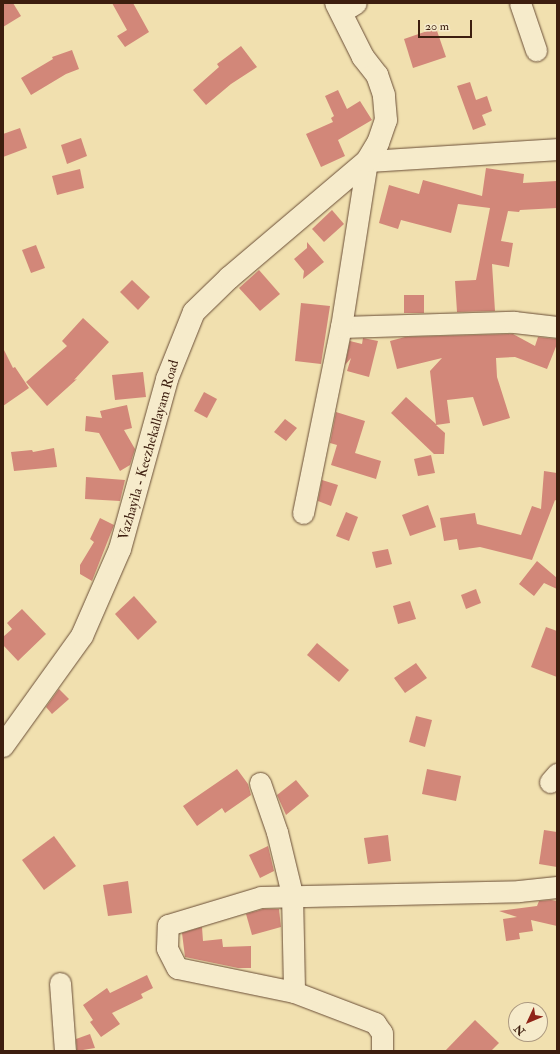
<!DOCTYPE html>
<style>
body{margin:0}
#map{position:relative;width:560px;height:1054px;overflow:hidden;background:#f1e0af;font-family:"IM FELL Double Pica",serif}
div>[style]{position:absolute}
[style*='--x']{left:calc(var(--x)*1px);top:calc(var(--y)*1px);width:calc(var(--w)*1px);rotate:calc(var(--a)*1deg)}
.building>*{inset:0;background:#d28779}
.roads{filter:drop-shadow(0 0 1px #6a4e37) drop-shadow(0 0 1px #6a4e37)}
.minor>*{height:21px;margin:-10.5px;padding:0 10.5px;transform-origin:10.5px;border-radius:10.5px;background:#f6ebcb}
.tertiary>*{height:22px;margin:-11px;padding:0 11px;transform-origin:11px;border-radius:11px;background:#f6ebcb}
span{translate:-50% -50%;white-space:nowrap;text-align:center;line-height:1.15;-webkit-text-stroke:3px #f6ebcb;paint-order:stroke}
.street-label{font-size:14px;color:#3d1e0f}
.frame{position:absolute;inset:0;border:4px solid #3d1e0f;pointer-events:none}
.north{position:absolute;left:508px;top:1002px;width:40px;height:40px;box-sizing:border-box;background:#f6ebcb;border:1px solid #ac9980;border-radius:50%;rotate:226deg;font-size:11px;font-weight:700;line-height:16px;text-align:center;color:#3d1e0f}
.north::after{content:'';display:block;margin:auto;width:14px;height:18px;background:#8f2418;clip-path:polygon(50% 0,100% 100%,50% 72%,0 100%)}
.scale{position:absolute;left:418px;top:20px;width:54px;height:18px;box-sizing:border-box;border:2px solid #3d1e0f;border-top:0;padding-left:5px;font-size:12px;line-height:14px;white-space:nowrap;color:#3d1e0f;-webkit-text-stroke:3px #f6ebcb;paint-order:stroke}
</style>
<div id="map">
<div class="building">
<div style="clip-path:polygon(3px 3px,13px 3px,21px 16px,3px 27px)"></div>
<div style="clip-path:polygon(112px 3px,133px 3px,149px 32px,125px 47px,117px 36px,127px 30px)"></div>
<div style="clip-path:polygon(436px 28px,446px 57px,413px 68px,404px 39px)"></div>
<div style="clip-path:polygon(241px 46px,257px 67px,231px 84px,206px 105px,193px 90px,219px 67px,217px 64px)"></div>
<div style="clip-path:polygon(72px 50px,79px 69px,66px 74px,31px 95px,21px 78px,53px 59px,52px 57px)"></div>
<div style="clip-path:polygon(470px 82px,476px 100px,487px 96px,492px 111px,482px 115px,486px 125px,473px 130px,457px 86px)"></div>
<div style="clip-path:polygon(338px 90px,347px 109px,360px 101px,372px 120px,338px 140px,345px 156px,321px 167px,306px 134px,333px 122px,331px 118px,334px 116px,325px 96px)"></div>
<div style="clip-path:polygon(20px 128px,27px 148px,3px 157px,3px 134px)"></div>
<div style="clip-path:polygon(81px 138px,87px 156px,67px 164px,61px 145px)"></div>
<div style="clip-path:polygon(486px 168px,524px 174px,523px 183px,557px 181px,557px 208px,520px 210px,519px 212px,508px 211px,501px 241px,513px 243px,509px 267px,492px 264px,495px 311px,457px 312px,455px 281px,476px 280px,490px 208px,458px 204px,451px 233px,401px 220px,398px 229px,379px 223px,389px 185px,419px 194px,423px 180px,482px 196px)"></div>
<div style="clip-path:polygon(80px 169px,84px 188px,57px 195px,52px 176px)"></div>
<div style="clip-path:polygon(332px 210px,344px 224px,324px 242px,312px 229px)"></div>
<div style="clip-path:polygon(307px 242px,324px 262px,303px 279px,304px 271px,294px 259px,307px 248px)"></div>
<div style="clip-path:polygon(36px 245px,45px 268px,31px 273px,22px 250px)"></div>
<div style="clip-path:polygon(259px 270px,280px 294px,260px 311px,239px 288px)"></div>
<div style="clip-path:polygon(132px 280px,150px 297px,138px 310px,120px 292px)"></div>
<div style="clip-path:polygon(404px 295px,424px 295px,424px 313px,404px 313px)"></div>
<div style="clip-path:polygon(301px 303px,330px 306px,321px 364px,295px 361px)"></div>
<div style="clip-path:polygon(83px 318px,109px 342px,74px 380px,77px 379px,47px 406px,26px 382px,67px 346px,62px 341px)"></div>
<div style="clip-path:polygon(513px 334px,535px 346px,538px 337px,557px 339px,557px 344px,547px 369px,515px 357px,496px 358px,497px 377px,510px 418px,483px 426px,473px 397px,447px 400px,450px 423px,436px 425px,445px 433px,444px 454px,434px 454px,391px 413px,406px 397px,436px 424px,430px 371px,442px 358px,397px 369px,390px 341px,405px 337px)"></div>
<div style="clip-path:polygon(363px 338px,378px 341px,369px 377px,347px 371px,351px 358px,345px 365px,350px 341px,362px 344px)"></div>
<div style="clip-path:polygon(3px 348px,13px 368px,15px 367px,29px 388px,3px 406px)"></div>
<div style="clip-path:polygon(143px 372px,146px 397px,115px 400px,112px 375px)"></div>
<div style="clip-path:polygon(204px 392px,217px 399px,207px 418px,194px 411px)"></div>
<div style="clip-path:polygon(127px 405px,132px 428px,124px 430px,135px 449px,130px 465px,120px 471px,99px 433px,85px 431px,86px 416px,102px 418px,100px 411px)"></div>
<div style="clip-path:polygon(336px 412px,365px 421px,355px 453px,381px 461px,376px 479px,331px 465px,337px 445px,330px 443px)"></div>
<div style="clip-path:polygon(285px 419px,297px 428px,286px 441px,274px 432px)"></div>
<div style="clip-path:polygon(54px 448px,57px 467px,14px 471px,11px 452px,32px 450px,33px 452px)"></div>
<div style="clip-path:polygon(431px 455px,435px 473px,418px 476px,414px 459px)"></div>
<div style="clip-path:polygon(544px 471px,557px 473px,557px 501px,555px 500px,532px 560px,480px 547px,459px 550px,457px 539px,444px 541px,440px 518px,475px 513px,477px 524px,521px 535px,532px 506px,541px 509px)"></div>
<div style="clip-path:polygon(86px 477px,125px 480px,120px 501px,85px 499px)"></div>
<div style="clip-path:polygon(322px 480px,338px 485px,331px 506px,318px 501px)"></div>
<div style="clip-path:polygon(428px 505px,436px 527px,410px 536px,402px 515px)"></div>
<div style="clip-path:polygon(346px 512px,358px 517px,349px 541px,336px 536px)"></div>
<div style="clip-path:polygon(100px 518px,114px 525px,92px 581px,80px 574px,80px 565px,94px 542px,90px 539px)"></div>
<div style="clip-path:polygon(388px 549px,392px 564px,376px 568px,372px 552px)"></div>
<div style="clip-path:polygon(537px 561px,557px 578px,557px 589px,544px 583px,534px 596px,519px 584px)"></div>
<div style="clip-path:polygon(476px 589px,481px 603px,466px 609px,461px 595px)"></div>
<div style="clip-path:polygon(134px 596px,157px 622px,138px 640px,115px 614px)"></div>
<div style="clip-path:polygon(410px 601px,416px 619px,398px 624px,393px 606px)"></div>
<div style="clip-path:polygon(22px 609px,46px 634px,18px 661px,3px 645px,3px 637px,12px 629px,7px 623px)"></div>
<div style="clip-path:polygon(546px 627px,557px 631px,557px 677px,531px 667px)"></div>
<div style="clip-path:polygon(317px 643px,349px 670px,339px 682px,307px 655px)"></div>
<div style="clip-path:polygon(416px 663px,427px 678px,405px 693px,394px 678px)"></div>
<div style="clip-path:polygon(59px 689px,69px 699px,52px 714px,46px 707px)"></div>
<div style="clip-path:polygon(416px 716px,432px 720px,425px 747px,409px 742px)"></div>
<div style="clip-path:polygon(237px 769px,248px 784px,251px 795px,225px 813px,222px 808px,197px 826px,183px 806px)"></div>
<div style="clip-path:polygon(427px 769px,461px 776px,456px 801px,422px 794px)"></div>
<div style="clip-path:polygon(296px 780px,309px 796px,286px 815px,277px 795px)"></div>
<div style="clip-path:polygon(544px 830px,557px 832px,557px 867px,539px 864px)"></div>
<div style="clip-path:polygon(388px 835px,391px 861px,368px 864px,364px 838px)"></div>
<div style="clip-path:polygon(54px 836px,76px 866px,44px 890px,22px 860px)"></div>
<div style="clip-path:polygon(268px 846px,274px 871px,260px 878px,249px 855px)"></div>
<div style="clip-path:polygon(128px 881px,132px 913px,108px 916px,103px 885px)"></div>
<div style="clip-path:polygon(551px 900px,557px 901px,557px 926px,531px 920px,533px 931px,519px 933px,520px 939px,506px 941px,503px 919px,517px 917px,499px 911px,537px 906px,539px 901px)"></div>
<div style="clip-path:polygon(263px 909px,279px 909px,281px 927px,252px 935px,246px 914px)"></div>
<div style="clip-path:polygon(202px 927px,203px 941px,222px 939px,223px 947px,251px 946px,251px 968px,238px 968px,185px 957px,182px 933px)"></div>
<div style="clip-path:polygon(147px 975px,153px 988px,141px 994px,143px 998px,112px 1013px,120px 1024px,101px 1037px,90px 1022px,93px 1020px,83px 1005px,107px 988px,110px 993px)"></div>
<div style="clip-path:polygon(475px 1020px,499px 1043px,491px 1051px,445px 1051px)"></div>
<div style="clip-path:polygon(90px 1034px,95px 1048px,77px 1051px,76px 1039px)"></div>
</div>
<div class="roads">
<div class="minor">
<div style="--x:520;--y:3;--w:50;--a:71.2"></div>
<div style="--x:341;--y:12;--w:17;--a:-31"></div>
<div style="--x:341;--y:327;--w:173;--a:-1.7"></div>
<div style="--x:514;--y:322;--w:43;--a:6.6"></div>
<div style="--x:303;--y:513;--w:190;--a:-78.5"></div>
<div style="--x:341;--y:327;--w:168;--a:-81.1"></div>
<div style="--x:367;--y:161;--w:190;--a:-3.6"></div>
<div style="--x:550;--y:782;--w:11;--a:-49"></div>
<div style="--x:260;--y:783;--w:52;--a:70.9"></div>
<div style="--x:277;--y:832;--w:64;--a:76.4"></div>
<div style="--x:292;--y:894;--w:98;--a:88.8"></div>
<div style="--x:294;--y:992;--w:87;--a:20.9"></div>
<div style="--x:375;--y:1023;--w:12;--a:55"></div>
<div style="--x:382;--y:1033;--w:18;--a:90"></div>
<div style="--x:60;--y:983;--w:68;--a:85.8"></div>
<div style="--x:294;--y:992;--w:119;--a:-168.4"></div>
<div style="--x:177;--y:968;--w:22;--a:-117"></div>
<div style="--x:167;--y:948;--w:23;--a:-88"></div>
<div style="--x:168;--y:925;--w:97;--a:-16.8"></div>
<div style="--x:261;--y:897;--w:258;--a:-1.3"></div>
<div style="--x:519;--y:891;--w:38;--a:-6"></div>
</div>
<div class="tertiary">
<div style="--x:3;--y:746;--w:135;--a:-54.3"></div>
<div style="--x:82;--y:636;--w:95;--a:-66.4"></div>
<div style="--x:120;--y:549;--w:176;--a:-74.5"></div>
<div style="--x:167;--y:379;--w:72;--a:-68.1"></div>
<div style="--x:194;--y:312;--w:49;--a:-44.2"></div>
<div style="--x:229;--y:278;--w:181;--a:-40.3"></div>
<div style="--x:367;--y:161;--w:21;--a:-59"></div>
<div style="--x:378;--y:143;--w:24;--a:-71"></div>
<div style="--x:386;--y:120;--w:25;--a:-95"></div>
<div style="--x:384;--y:95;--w:21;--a:-109"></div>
<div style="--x:377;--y:75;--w:23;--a:-128"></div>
<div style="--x:363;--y:57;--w:60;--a:-116.6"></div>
</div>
</div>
<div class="street-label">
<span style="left:149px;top:450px;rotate:-74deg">Vazhayila - Keezhekallayam Road</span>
</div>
<div class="frame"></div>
<div class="north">N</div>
<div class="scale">20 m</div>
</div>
